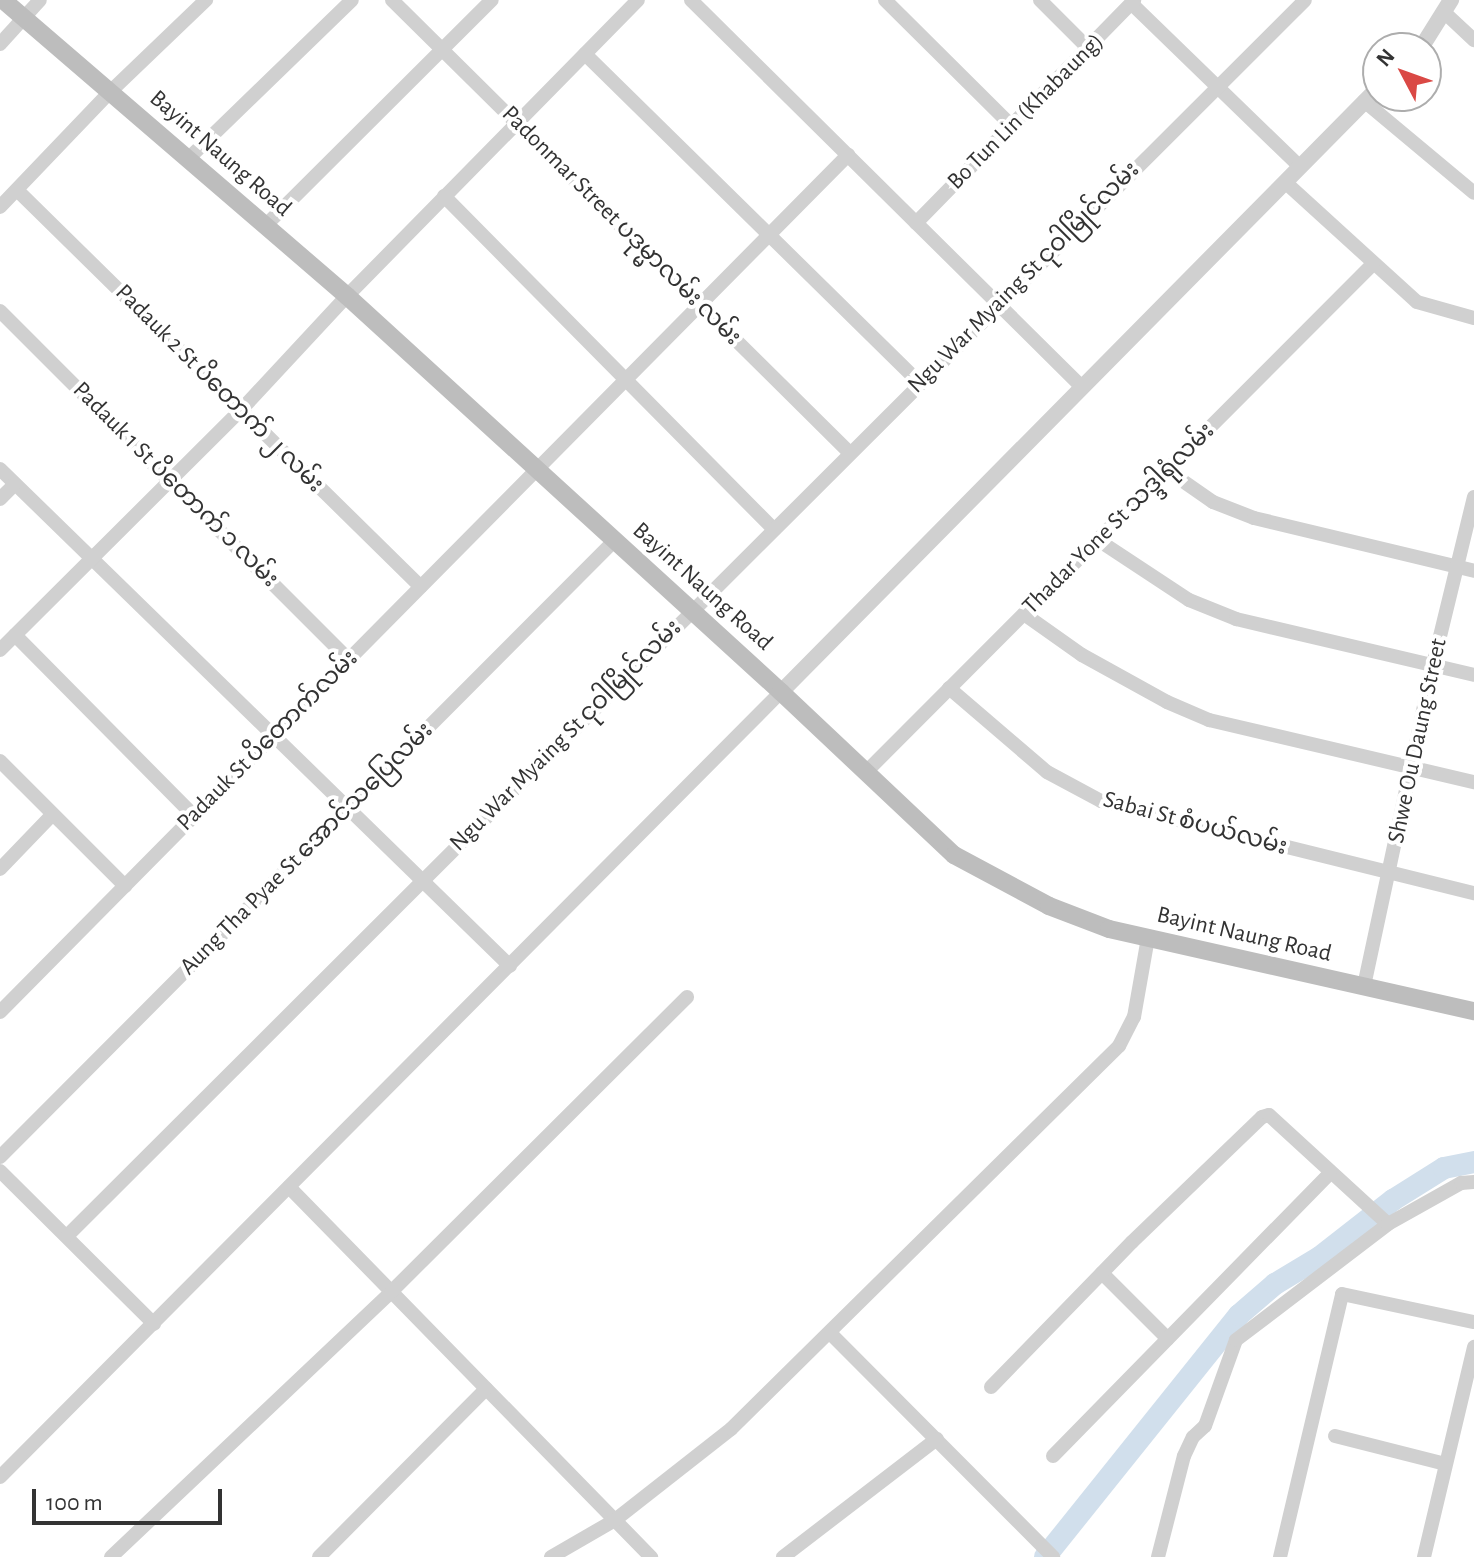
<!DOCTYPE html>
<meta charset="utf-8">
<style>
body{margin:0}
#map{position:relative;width:1474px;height:1557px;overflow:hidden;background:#fff;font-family:"Alegreya Sans","Noto Sans Myanmar",sans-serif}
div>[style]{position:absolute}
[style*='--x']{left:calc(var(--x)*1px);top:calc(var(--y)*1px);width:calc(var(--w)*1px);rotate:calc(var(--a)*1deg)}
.river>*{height:22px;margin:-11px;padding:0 11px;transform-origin:11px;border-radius:11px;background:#d1dfec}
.minor>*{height:14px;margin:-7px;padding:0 7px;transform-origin:7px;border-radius:7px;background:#d0d0d0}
.tertiary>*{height:16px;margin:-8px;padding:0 8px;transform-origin:8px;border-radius:8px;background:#d0d0d0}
.secondary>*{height:18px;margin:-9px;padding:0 9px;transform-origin:9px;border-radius:9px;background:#bdbdbd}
span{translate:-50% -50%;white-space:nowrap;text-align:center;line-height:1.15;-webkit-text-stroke:8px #fff;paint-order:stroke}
.street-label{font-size:24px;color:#333}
.north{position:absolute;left:1362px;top:32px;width:80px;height:80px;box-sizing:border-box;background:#fff;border:2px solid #adadad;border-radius:50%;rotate:311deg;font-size:22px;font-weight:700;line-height:32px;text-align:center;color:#333}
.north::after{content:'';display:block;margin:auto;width:28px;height:36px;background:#da4945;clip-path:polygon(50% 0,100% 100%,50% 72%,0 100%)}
.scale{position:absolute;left:32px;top:1489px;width:190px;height:36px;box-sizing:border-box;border:4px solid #333;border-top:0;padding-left:10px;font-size:24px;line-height:28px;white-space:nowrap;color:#333;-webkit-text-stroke:6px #fff;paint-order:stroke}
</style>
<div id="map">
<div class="river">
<div style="--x:1045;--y:1557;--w:310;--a:-51.3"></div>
<div style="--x:1239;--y:1315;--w:48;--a:-40.7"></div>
<div style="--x:1275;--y:1284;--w:52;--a:-31"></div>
<div style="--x:1320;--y:1257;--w:93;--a:-38"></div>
<div style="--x:1393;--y:1200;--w:60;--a:-32.1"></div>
<div style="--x:1444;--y:1168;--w:31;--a:-11"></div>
</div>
<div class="minor">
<div style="--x:392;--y:0;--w:644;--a:44.69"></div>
<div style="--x:691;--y:0;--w:550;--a:44.71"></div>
<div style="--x:885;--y:0;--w:179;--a:44.8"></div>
<div style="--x:1040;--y:0;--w:69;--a:45"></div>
<div style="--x:1132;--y:4;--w:234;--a:44.1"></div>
<div style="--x:1445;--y:13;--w:40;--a:43"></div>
<div style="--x:0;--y:44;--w:59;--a:-47.7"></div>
<div style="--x:585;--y:54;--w:470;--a:44.5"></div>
<div style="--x:1364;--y:101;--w:143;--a:39.9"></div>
<div style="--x:188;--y:159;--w:228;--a:-44.1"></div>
<div style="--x:1285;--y:182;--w:178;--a:42.3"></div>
<div style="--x:1417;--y:302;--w:59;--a:15.7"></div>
<div style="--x:17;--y:190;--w:566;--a:44.5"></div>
<div style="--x:444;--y:196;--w:468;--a:45.3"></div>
<div style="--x:0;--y:207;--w:161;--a:-46.3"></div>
<div style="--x:111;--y:91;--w:132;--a:-43.8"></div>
<div style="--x:916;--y:223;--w:312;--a:-45.6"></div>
<div style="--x:265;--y:226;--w:320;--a:-44.9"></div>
<div style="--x:0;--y:311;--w:494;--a:45"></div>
<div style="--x:0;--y:469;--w:712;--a:44.26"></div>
<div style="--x:1167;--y:470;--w:56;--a:34.8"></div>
<div style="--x:1213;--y:502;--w:44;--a:21.3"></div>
<div style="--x:1254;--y:518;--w:226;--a:13.5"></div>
<div style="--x:0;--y:499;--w:21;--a:-45"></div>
<div style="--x:1098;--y:540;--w:109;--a:33.4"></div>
<div style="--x:1189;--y:600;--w:51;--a:22"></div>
<div style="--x:1236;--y:619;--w:244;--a:13.2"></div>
<div style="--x:1024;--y:614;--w:71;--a:35.3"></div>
<div style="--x:1082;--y:655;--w:97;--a:28.9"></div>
<div style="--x:1167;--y:702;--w:46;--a:23.2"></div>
<div style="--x:1209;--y:720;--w:272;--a:13.2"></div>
<div style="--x:15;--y:635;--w:255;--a:45.3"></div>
<div style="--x:0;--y:650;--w:340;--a:-44.9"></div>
<div style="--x:241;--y:410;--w:156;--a:-47.1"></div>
<div style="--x:347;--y:296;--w:415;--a:-45.5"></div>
<div style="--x:949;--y:688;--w:129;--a:40.6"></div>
<div style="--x:1047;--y:772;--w:61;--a:28.2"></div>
<div style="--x:1101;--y:801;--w:384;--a:13.9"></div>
<div style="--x:0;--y:761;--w:177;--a:45"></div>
<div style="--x:865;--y:773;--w:718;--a:-45.06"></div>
<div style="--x:0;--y:869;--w:76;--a:-46.1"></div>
<div style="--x:1364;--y:986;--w:328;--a:-77.9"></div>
<div style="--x:1433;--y:665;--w:173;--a:-76.3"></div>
<div style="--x:0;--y:1012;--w:1206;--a:-45.3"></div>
<div style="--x:0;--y:1157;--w:871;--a:-45.09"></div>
<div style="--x:0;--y:1171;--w:217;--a:44.8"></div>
<div style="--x:289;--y:1187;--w:518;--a:45.63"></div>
<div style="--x:67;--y:1236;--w:1749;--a:-44.95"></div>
<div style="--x:1102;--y:1273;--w:93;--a:45"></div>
<div style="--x:831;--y:1334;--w:315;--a:45.1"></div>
<div style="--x:991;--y:1387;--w:202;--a:-45.8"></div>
<div style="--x:1132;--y:1242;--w:180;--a:-43.9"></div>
<div style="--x:1262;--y:1117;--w:7;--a:-16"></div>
<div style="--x:1269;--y:1115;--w:161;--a:42.5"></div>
<div style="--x:1335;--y:1436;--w:114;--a:14.2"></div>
<div style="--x:1053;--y:1456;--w:396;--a:-45.6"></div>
<div style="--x:0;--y:1477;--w:1107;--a:-45.15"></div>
<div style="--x:111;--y:1557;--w:386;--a:-43.4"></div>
<div style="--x:391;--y:1292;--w:418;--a:-44.9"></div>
<div style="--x:319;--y:1557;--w:237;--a:-45.2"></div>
<div style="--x:551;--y:1557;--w:74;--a:-30"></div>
<div style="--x:615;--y:1520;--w:147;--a:-38.1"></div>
<div style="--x:731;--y:1429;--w:545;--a:-44.63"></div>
<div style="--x:1119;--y:1046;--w:33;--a:-63"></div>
<div style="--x:1134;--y:1017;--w:80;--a:-80"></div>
<div style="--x:783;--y:1557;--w:194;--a:-37.5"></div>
<div style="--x:1158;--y:1557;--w:104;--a:-75.6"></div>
<div style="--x:1184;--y:1456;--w:21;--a:-65"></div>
<div style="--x:1193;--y:1437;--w:16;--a:-43"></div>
<div style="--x:1205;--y:1426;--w:91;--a:-70.2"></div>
<div style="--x:1236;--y:1340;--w:191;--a:-37.3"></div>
<div style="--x:1388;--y:1224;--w:84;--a:-29.3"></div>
<div style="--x:1461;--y:1183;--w:13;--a:-4"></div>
<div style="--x:1280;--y:1557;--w:270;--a:-76.7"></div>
<div style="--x:1342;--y:1294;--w:135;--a:12"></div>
<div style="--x:1424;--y:1557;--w:216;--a:-76.6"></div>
</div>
<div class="tertiary">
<div style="--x:1421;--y:48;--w:57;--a:-58"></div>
<div style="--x:781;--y:692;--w:849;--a:-45.33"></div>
</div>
<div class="secondary">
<div style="--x:3;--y:0;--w:454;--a:40.7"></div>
<div style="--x:347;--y:296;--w:588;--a:42.38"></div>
<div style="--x:781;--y:692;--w:238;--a:43.3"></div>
<div style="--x:954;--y:855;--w:108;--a:28.2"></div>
<div style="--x:1049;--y:906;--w:64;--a:21"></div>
<div style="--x:1109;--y:929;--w:374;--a:12.7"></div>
</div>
<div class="street-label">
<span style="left:1026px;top:112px;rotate:-45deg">Bo Tun Lin (Khabaung)</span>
<span style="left:220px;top:154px;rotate:41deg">Bayint Naung Road</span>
<span style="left:621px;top:226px;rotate:45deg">Padonmar Street ပဒုမ္မာလမ်း လမ်း</span>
<span style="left:1024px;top:278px;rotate:-45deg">Ngu War Myaing St ငုဝါမြိုင်လမ်း</span>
<span style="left:219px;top:389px;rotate:45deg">Padauk 2 St ပိတောက် ၂ လမ်း</span>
<span style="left:175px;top:485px;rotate:45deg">Padauk 1 St ပိတောက် ၁ လမ်း</span>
<span style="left:1119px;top:519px;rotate:-45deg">Thadar Yone St သဒ္ဒါရုံလမ်း</span>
<span style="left:702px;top:587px;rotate:42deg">Bayint Naung Road</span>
<span style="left:566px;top:736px;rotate:-45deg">Ngu War Myaing St ငုဝါမြိုင်လမ်း</span>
<span style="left:268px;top:741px;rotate:-45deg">Padauk St ပိတောက်လမ်း</span>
<span style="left:1418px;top:741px;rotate:-78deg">Shwe Ou Daung Street</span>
<span style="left:1195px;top:824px;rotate:15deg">Sabai St စံပယ်လမ်း</span>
<span style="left:307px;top:849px;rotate:-45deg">Aung Tha Pyae St အောင်သပြေလမ်း</span>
<span style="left:1244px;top:935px;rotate:13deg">Bayint Naung Road</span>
</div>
<div class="north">N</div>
<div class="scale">100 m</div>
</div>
